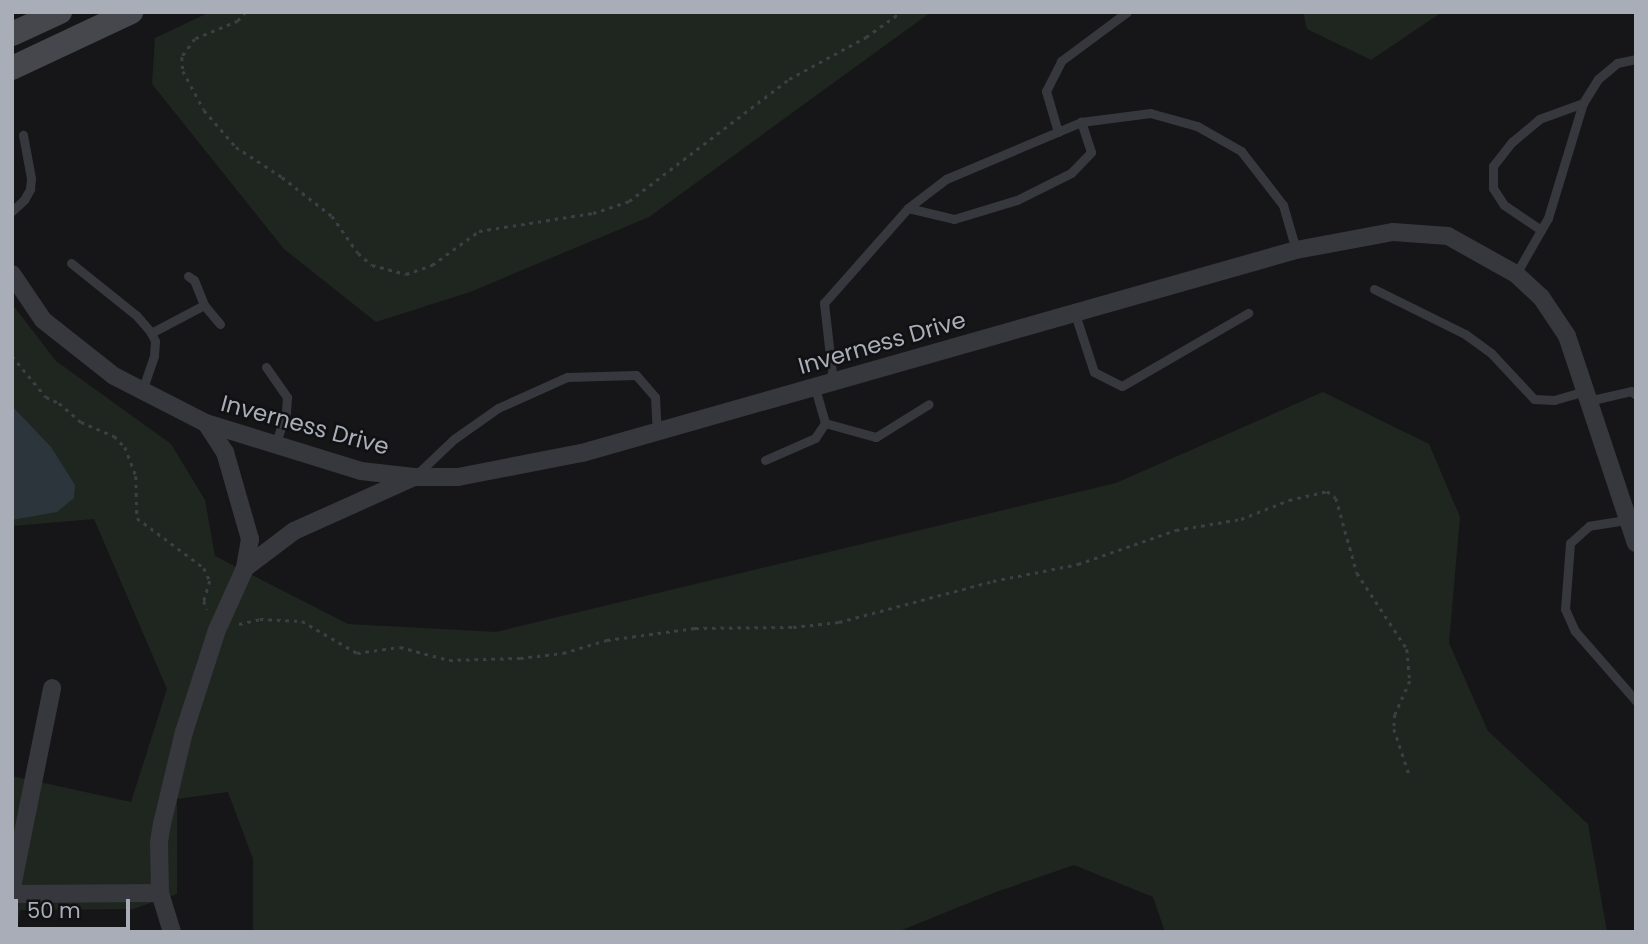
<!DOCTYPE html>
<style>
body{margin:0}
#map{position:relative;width:1648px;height:944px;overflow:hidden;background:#161618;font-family:Poppins,sans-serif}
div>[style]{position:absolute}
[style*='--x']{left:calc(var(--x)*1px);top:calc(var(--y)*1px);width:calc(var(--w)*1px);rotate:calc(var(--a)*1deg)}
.green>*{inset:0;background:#1e261f}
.water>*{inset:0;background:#2c353c}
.path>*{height:2.5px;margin-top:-1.25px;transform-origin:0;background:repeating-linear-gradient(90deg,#3d3f44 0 3.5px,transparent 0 8.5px)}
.service>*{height:9px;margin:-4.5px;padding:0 4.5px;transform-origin:4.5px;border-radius:4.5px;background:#37383d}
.minor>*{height:18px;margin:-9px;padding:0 9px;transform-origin:9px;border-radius:9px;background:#37383d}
.secondary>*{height:24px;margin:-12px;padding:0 12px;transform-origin:12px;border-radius:12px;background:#45474d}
span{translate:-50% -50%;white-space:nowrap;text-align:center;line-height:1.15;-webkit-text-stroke:5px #111113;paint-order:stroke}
.street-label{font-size:23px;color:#a8adb8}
.frame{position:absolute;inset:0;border:14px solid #a8adb8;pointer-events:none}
.scale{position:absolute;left:14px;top:899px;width:116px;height:32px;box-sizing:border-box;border:4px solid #a8adb8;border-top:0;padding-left:9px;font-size:21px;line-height:24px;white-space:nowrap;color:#a8adb8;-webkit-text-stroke:5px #111113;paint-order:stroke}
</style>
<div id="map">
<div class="green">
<div style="clip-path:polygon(210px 12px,931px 12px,649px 217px,470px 292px,376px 322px,284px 249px,152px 84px,155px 38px)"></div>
<div style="clip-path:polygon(1303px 12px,1442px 12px,1371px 60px,1307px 29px)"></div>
<div style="clip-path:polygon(12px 304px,56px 361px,171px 444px,205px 500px,215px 556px,348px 624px,496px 632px,1116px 483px,1323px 392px,1429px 444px,1460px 517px,1449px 643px,1488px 731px,1588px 824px,1607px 932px,1165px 932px,1153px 897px,1074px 865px,996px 892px,897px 932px,253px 932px,253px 859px,228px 792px,177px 799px,177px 894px,133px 909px,20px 910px,17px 932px,12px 932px,12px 776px,131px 802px,167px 689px,94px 519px,12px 526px)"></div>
</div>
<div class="water">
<div style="clip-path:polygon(12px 406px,51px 447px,75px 485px,74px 498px,57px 512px,12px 520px)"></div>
</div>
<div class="path">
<div style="--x:246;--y:12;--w:12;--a:132"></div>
<div style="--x:238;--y:21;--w:47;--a:157.3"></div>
<div style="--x:195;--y:39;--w:22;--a:126"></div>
<div style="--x:182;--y:57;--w:14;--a:86"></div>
<div style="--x:183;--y:71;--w:44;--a:61.7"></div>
<div style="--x:204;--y:110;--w:49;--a:49.1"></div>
<div style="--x:236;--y:147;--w:55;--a:33.1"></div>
<div style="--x:282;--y:177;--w:63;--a:38"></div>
<div style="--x:332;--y:216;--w:45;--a:54.9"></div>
<div style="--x:358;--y:253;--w:18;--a:41"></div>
<div style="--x:372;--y:265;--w:35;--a:15"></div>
<div style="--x:406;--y:274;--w:28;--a:-19"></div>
<div style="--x:432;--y:265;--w:58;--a:-35.9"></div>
<div style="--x:479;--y:231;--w:115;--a:-9"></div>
<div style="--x:593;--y:213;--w:38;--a:-18"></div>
<div style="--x:629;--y:201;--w:201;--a:-37.3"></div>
<div style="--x:789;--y:79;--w:88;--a:-28.6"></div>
<div style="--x:866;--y:37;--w:43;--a:-35.5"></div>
<div style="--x:12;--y:356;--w:53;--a:50.3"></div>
<div style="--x:46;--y:397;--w:14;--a:25"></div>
<div style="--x:59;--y:403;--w:29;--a:41"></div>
<div style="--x:81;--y:422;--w:36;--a:23"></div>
<div style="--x:114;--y:436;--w:16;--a:45"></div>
<div style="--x:125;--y:447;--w:31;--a:69"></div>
<div style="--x:136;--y:476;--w:42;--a:88.6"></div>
<div style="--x:137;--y:518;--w:84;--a:36.7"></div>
<div style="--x:204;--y:568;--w:14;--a:65"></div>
<div style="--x:210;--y:581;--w:21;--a:107"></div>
<div style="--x:204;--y:601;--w:9;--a:72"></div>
<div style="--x:239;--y:624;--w:22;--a:-13"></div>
<div style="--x:260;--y:619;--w:42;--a:2.7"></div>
<div style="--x:302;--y:621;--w:64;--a:30.2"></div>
<div style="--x:357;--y:653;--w:43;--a:-7.9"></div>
<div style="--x:400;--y:647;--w:51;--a:14.9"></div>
<div style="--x:449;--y:660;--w:71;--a:-1.6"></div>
<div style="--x:520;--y:658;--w:43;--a:-6.6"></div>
<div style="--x:563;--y:653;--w:46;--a:-16.5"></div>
<div style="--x:607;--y:640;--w:89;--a:-7.8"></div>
<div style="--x:695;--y:628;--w:98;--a:-0.6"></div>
<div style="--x:793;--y:627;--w:46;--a:-6.2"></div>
<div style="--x:839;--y:622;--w:159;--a:-14.9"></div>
<div style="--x:993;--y:581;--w:87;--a:-11.3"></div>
<div style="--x:1078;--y:564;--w:104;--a:-19.1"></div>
<div style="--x:1176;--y:530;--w:66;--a:-9.6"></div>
<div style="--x:1241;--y:519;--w:52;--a:-21.6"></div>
<div style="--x:1289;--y:500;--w:39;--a:-13"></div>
<div style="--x:1327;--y:491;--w:11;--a:38"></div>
<div style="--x:1336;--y:498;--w:78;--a:74.4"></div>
<div style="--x:1357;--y:573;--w:91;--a:56.7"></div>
<div style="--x:1407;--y:649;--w:32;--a:85"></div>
<div style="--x:1410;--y:681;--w:36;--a:114"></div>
<div style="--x:1395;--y:714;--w:15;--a:94"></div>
<div style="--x:1394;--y:729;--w:47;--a:71.6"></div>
</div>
<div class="service">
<div style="--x:1058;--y:132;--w:43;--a:-106.3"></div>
<div style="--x:1046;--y:91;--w:34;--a:-63"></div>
<div style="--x:1061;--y:61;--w:82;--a:-36.6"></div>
<div style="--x:908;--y:208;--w:47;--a:13.4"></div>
<div style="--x:954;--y:219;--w:66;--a:-16.8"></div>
<div style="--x:1017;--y:200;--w:60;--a:-26.6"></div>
<div style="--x:1071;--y:173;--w:29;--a:-46"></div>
<div style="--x:1091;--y:152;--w:32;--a:-108"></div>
<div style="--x:12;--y:211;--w:16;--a:-43"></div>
<div style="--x:24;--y:200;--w:13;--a:-61"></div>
<div style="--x:30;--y:189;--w:11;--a:-85"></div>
<div style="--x:31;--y:178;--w:44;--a:-100.5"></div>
<div style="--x:1541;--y:230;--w:14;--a:-60"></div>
<div style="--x:1548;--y:218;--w:120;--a:-73.1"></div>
<div style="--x:71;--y:263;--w:83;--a:38.7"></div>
<div style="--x:136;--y:315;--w:21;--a:49"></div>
<div style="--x:150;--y:331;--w:11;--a:63"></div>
<div style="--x:155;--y:341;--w:15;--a:94"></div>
<div style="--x:154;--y:356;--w:37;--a:109"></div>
<div style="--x:1516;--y:274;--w:51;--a:-60.4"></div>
<div style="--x:1541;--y:230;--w:45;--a:-146"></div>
<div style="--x:1504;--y:205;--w:20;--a:-123"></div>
<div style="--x:1493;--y:188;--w:22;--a:-90"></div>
<div style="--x:1493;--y:166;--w:31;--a:-52"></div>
<div style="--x:1512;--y:142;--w:35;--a:-40"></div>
<div style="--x:1539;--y:119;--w:47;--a:-20"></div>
<div style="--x:1583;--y:103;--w:28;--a:-58"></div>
<div style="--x:1598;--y:79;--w:25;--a:-40"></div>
<div style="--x:1617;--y:63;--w:19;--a:-12"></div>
<div style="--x:188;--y:276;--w:7;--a:34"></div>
<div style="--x:194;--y:280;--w:27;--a:68"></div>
<div style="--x:204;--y:305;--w:25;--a:50"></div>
<div style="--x:1374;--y:289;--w:102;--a:26.3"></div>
<div style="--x:1465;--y:334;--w:32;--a:36"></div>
<div style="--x:1491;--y:353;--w:63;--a:46.9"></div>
<div style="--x:1534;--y:399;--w:20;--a:3"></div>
<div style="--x:1554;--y:400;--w:32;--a:-16"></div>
<div style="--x:1075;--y:314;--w:61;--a:71.9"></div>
<div style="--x:1094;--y:372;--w:31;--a:27"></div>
<div style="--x:1122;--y:386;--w:146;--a:-30.1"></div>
<div style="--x:151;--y:333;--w:60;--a:-27.8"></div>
<div style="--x:266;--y:367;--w:37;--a:55"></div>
<div style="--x:287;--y:397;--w:15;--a:94"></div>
<div style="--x:286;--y:412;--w:36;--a:108"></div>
<div style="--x:833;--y:382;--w:80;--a:-96.5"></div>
<div style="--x:824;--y:303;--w:127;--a:-48.5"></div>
<div style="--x:908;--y:208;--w:48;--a:-37.3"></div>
<div style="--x:946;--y:179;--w:147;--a:-22.9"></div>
<div style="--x:1081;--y:122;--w:70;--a:-7.4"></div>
<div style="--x:1150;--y:113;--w:49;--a:15.5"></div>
<div style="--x:1197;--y:126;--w:51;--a:29.6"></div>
<div style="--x:1241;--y:151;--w:68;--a:52.1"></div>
<div style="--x:1283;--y:205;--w:47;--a:73.9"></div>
<div style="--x:815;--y:388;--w:36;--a:74"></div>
<div style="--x:825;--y:423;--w:53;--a:15.4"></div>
<div style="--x:876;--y:437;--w:62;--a:-31.9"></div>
<div style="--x:1588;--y:401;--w:44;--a:-13.1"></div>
<div style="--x:1631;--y:391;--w:6;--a:39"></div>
<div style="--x:765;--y:460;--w:55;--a:-23.7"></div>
<div style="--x:815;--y:438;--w:18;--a:-56"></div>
<div style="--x:415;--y:476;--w:54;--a:-43.5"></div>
<div style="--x:454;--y:439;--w:54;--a:-35.2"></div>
<div style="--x:498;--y:408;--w:76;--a:-24.2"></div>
<div style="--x:567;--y:377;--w:69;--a:-1.7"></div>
<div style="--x:636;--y:375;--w:29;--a:49"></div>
<div style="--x:655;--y:397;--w:34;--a:87"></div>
<div style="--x:1626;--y:520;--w:37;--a:171"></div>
<div style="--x:1589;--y:526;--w:25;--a:138"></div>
<div style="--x:1570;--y:543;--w:66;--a:94.3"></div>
<div style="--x:1565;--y:609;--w:24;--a:66"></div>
<div style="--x:1575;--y:631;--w:93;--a:48.9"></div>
</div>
<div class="minor">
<div style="--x:12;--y:274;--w:55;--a:56"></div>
<div style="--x:43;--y:320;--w:90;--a:38.3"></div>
<div style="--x:114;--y:376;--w:103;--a:27.1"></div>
<div style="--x:206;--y:423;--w:162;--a:17.2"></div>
<div style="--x:361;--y:471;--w:53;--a:6.5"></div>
<div style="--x:414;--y:477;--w:44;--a:0"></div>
<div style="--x:458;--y:477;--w:126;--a:-11"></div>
<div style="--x:582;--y:453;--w:742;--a:-15.87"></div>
<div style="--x:1296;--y:250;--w:99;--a:-10.5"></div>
<div style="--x:1393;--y:232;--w:55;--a:4.2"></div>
<div style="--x:1448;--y:236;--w:78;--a:29.2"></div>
<div style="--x:1516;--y:274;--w:34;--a:43"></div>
<div style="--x:1541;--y:297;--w:47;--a:56.3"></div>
<div style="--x:1567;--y:336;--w:218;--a:71.6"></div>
<div style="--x:206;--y:423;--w:35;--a:57"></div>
<div style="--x:225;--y:452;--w:91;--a:74"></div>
<div style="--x:250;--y:539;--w:29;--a:100"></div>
<div style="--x:12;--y:887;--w:203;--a:-78.6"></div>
<div style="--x:12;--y:894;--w:148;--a:-0.4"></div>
<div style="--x:172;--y:932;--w:41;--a:-107.1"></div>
<div style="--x:160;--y:893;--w:51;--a:-91.1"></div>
<div style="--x:159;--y:842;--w:18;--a:-81"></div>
<div style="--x:162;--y:824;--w:95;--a:-76.6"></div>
<div style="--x:184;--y:732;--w:107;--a:-72.1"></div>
<div style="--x:217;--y:630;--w:68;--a:-65.7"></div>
<div style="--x:245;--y:568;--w:61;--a:-37.1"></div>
<div style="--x:294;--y:531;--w:129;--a:-24.2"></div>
</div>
<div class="secondary">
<div style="--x:12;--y:34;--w:53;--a:-24.6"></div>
<div style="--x:12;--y:68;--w:132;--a:-25.2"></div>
</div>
<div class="street-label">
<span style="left:882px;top:343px;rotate:-16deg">Inverness Drive</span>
<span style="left:305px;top:425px;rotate:15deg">Inverness Drive</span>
</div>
<div class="frame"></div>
<div class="scale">50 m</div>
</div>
